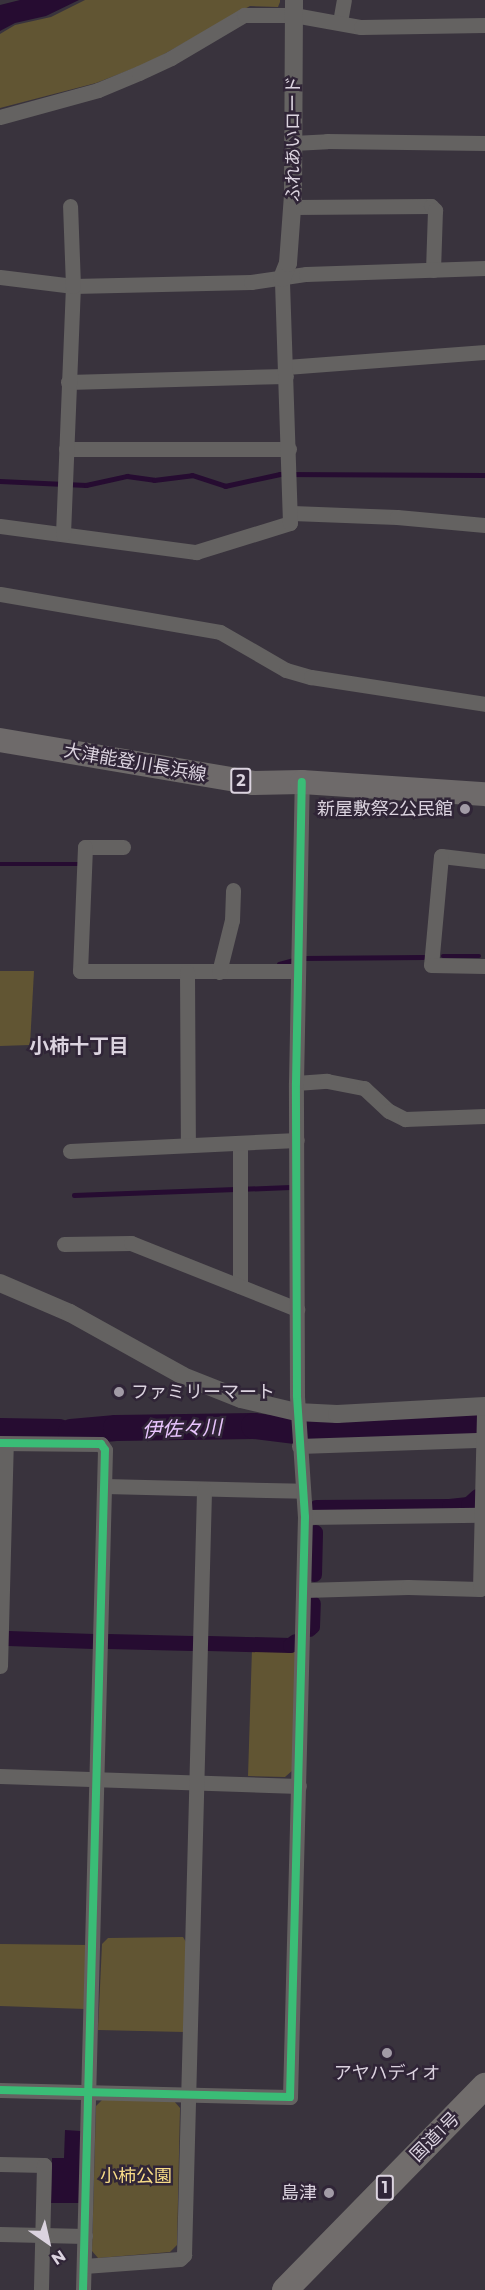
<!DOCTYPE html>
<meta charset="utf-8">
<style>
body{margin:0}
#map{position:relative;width:485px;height:2290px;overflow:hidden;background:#39333d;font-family:Montserrat,"Noto Sans JP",sans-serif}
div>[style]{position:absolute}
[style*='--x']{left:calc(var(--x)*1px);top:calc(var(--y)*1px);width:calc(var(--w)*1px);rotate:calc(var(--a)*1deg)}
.green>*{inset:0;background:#615533}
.water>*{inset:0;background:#260c31}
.stream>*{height:4.5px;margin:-2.25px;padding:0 2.25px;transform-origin:2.25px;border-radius:2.25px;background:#260c31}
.canal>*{height:15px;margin:-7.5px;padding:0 7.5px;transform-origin:7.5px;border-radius:7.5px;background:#260c31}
.river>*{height:26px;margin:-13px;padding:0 13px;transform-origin:13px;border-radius:13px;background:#260c31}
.minor>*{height:15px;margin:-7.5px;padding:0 7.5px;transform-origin:7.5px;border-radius:7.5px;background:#646261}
.tertiary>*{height:18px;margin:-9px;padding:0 9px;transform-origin:9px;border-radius:9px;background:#646261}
.primary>*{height:24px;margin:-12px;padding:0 12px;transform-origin:12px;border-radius:12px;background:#6e6a6a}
.trunk>*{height:26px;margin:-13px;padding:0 13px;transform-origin:13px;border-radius:13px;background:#716d6c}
.cycleway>*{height:8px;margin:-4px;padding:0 4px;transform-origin:4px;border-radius:4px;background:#3abd76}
.dots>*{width:16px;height:16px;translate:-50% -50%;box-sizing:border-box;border:3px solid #302537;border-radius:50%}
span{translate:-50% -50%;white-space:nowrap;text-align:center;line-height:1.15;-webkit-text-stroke:5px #302537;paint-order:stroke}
.shield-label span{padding:2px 4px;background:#302537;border:2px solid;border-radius:4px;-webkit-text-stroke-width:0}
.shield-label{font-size:16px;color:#dbd3df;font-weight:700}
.street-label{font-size:18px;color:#dbd3df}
.poi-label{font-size:18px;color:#dbd3df}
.right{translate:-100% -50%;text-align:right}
.left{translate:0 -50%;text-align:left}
.park-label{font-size:18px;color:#f8dc87}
.neighbourhood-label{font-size:20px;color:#dbd3df;font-weight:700}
.water-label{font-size:20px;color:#e9c5fe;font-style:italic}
.north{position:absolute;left:18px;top:2212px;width:60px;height:60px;-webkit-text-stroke:4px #302537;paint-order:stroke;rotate:146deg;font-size:16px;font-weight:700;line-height:24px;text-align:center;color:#dbd3df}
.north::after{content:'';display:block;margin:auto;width:21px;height:27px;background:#dbd3df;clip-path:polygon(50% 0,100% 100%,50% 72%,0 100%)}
</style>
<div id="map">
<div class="green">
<div style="clip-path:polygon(85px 0,280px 0,280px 2px,278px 7px,250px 6px,150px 62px,96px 83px,0 108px,0 34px,15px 25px,51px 17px)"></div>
<div style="clip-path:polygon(0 971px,34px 971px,30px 1045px,0 1046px)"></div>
<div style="clip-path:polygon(252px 1648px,296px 1650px,293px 1770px,285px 1777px,248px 1776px)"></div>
<div style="clip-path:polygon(183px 1937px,186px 1942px,184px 2032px,98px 2030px,102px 1944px,108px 1938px)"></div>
<div style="clip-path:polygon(0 1944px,89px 1945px,85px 2009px,0 2006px)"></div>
<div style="clip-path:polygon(103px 2099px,174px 2101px,180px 2108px,177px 2245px,170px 2252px,98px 2258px,92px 2251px,96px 2106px)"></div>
</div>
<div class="water">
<div style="clip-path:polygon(20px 0,79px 0,46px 16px,15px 23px,0 31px,0 5px)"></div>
<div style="clip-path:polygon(65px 2130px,81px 2131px,80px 2203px,51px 2203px,52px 2158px,64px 2158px)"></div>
</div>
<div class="stream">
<div style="--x:0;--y:481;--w:86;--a:2.7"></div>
<div style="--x:86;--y:485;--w:42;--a:-12.4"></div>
<div style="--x:127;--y:476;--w:27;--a:8"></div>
<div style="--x:154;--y:480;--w:38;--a:-7"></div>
<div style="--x:192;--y:475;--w:35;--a:18"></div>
<div style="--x:225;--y:486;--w:56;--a:-12.3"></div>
<div style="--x:280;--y:474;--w:205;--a:0.3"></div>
<div style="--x:0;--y:864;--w:79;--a:0"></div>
<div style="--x:443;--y:956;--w:36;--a:0"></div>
<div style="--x:305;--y:958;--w:118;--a:-0.5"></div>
<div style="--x:279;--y:964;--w:16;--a:-15"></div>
<div style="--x:74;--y:1195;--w:216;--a:-2.1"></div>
</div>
<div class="canal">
<div style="--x:316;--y:1507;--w:133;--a:-0.4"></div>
<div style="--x:449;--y:1506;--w:19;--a:-6"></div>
<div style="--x:468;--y:1504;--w:12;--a:-42"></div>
<div style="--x:314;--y:1574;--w:42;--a:-88.6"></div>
<div style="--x:309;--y:1629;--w:4;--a:-45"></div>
<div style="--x:312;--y:1626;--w:23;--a:-88"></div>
<div style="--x:8;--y:1638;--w:85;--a:2"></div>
<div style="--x:107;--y:1641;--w:85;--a:1.3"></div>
<div style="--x:208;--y:1643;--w:82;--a:1.4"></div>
<div style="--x:290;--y:1645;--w:6;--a:-39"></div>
</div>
<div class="river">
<div style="--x:0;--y:1431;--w:59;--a:1"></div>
<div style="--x:307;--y:1431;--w:172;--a:-2"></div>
<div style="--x:71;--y:1432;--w:45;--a:-5.1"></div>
<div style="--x:116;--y:1428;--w:138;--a:-0.8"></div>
<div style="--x:254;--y:1426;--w:38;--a:7"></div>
</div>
<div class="minor">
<div style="--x:340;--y:22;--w:22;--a:-80"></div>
<div style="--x:0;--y:117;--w:102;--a:-15.4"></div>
<div style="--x:98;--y:90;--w:44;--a:-22.5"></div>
<div style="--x:139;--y:73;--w:35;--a:-25"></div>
<div style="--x:171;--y:58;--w:85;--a:-30.5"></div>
<div style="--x:244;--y:15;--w:50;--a:0"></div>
<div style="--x:294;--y:15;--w:68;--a:10.2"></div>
<div style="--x:361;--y:27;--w:124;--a:-0.9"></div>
<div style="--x:293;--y:143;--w:34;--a:-3"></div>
<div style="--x:327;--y:141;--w:158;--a:0.7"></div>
<div style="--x:293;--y:207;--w:138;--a:-0.4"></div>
<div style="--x:431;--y:206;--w:6;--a:45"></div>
<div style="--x:435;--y:210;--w:60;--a:91.9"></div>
<div style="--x:0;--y:277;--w:74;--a:7"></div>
<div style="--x:73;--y:286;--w:178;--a:-1.3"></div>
<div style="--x:251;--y:282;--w:56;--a:-8.3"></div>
<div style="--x:306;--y:274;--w:179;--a:-1.9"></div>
<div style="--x:286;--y:367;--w:200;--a:-4.3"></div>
<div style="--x:68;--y:382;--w:218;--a:-1.6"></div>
<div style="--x:66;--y:449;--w:223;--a:0"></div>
<div style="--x:292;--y:513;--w:105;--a:2.2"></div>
<div style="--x:397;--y:517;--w:88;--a:5.2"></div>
<div style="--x:0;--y:526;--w:198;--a:7.6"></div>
<div style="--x:196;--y:552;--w:98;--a:-17.1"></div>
<div style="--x:290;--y:523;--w:245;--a:-91.9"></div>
<div style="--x:63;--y:534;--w:248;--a:-87.7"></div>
<div style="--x:73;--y:286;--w:80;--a:-92.1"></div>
<div style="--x:0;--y:594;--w:223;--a:9.8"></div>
<div style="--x:220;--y:632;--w:76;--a:29.9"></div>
<div style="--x:286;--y:670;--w:26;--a:16"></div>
<div style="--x:311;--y:677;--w:176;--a:8.8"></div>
<div style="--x:123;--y:847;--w:38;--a:180"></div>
<div style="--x:85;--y:847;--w:124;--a:92.3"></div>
<div style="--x:80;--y:971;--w:218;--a:0"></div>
<div style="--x:485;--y:861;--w:44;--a:-173.5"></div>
<div style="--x:441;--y:856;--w:109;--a:95.2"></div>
<div style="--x:431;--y:965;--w:54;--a:1.1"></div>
<div style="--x:187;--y:972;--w:172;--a:89.7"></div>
<div style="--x:219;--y:972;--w:54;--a:-76"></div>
<div style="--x:232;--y:920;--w:30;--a:-88"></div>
<div style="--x:296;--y:1083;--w:31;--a:-4"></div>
<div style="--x:327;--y:1081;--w:38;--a:11"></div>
<div style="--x:364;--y:1088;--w:34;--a:43"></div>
<div style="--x:389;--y:1111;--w:18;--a:27"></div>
<div style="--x:405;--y:1119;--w:80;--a:-2.1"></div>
<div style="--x:240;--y:1143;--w:143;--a:90"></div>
<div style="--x:70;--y:1151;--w:227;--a:-2.8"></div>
<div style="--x:64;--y:1244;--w:67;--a:-0.9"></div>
<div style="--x:131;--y:1243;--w:179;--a:21.7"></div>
<div style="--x:0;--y:1443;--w:101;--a:0.6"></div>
<div style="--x:101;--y:1444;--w:7;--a:56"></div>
<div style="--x:105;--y:1450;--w:840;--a:91.5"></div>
<div style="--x:299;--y:1446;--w:185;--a:-1.9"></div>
<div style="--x:105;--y:1486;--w:198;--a:1.4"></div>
<div style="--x:305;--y:1517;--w:176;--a:-0.7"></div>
<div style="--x:304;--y:1590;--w:104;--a:-1.7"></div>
<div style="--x:408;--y:1587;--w:72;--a:1.6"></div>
<div style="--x:480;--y:1589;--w:183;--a:-88.7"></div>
<div style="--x:0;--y:1666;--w:222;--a:-88.5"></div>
<div style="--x:0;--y:1776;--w:299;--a:1.9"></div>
<div style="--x:0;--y:2090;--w:290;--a:1.4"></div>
<div style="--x:290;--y:2097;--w:580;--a:-88.52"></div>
<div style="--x:305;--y:1517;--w:122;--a:-93.8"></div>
<div style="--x:297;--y:1395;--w:312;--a:-90.2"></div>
<div style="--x:296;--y:1083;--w:301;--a:-88.9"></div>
<div style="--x:0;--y:2164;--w:44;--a:1.3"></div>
<div style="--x:44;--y:2165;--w:125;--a:91.4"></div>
<div style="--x:0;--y:2234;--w:85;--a:1.3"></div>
<div style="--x:84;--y:2266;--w:96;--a:-4.2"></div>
<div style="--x:180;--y:2259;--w:6;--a:-45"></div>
<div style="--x:184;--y:2255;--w:766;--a:-88.5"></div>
</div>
<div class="tertiary">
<div style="--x:282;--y:278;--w:16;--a:-68"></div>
<div style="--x:288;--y:263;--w:68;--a:-85.8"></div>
<div style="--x:293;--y:195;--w:195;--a:-89.7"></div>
<div style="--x:0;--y:1283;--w:76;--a:23.2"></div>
<div style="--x:70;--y:1313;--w:129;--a:29.1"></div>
<div style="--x:183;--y:1376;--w:62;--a:21.6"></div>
<div style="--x:241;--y:1399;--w:57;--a:13.1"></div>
<div style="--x:297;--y:1412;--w:40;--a:2.9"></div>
<div style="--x:337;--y:1414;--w:148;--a:-3.1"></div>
</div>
<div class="primary">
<div style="--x:0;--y:740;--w:257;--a:9.6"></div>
<div style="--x:253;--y:783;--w:49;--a:-1.2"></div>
<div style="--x:302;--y:782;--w:183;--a:3.8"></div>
</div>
<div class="trunk">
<div style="--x:285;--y:2290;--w:286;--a:-45.6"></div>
</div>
<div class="cycleway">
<div style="--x:0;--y:1443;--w:101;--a:0.6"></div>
<div style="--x:101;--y:1444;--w:7;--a:56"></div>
<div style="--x:105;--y:1450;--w:840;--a:91.5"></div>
<div style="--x:0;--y:2090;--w:290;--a:1.4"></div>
<div style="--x:290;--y:2097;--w:580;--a:-88.52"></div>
<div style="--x:305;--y:1517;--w:122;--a:-93.8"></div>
<div style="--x:297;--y:1395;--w:312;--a:-90.2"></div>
<div style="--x:296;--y:1083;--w:301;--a:-88.9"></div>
</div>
<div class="dots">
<div style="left:465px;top:809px;background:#a29ba6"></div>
<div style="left:119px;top:1392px;background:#a29ba6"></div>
<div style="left:387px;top:2053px;background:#a29ba6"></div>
<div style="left:329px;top:2193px;background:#a29ba6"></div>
</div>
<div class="shield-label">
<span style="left:241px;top:781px">2</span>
<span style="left:385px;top:2188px">1</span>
</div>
<div class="street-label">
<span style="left:293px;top:139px;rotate:-90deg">ふれあいロード</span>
<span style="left:135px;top:763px;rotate:10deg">大津能登川長浜線</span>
<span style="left:435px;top:2137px;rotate:-45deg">国道1号</span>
</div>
<div class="poi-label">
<span class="right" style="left:453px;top:809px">新屋敷祭2公民館</span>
<span class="left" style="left:131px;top:1392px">ファミリーマート</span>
<span style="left:387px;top:2073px">アヤハディオ</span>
<span class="right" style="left:317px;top:2193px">島津</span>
</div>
<div class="park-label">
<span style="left:136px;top:2176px">小柿公園</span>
</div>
<div class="neighbourhood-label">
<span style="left:79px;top:1046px">小柿十丁目</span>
</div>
<div class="water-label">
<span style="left:182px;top:1429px;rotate:-2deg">伊佐々川</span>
</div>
<div class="north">N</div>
</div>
